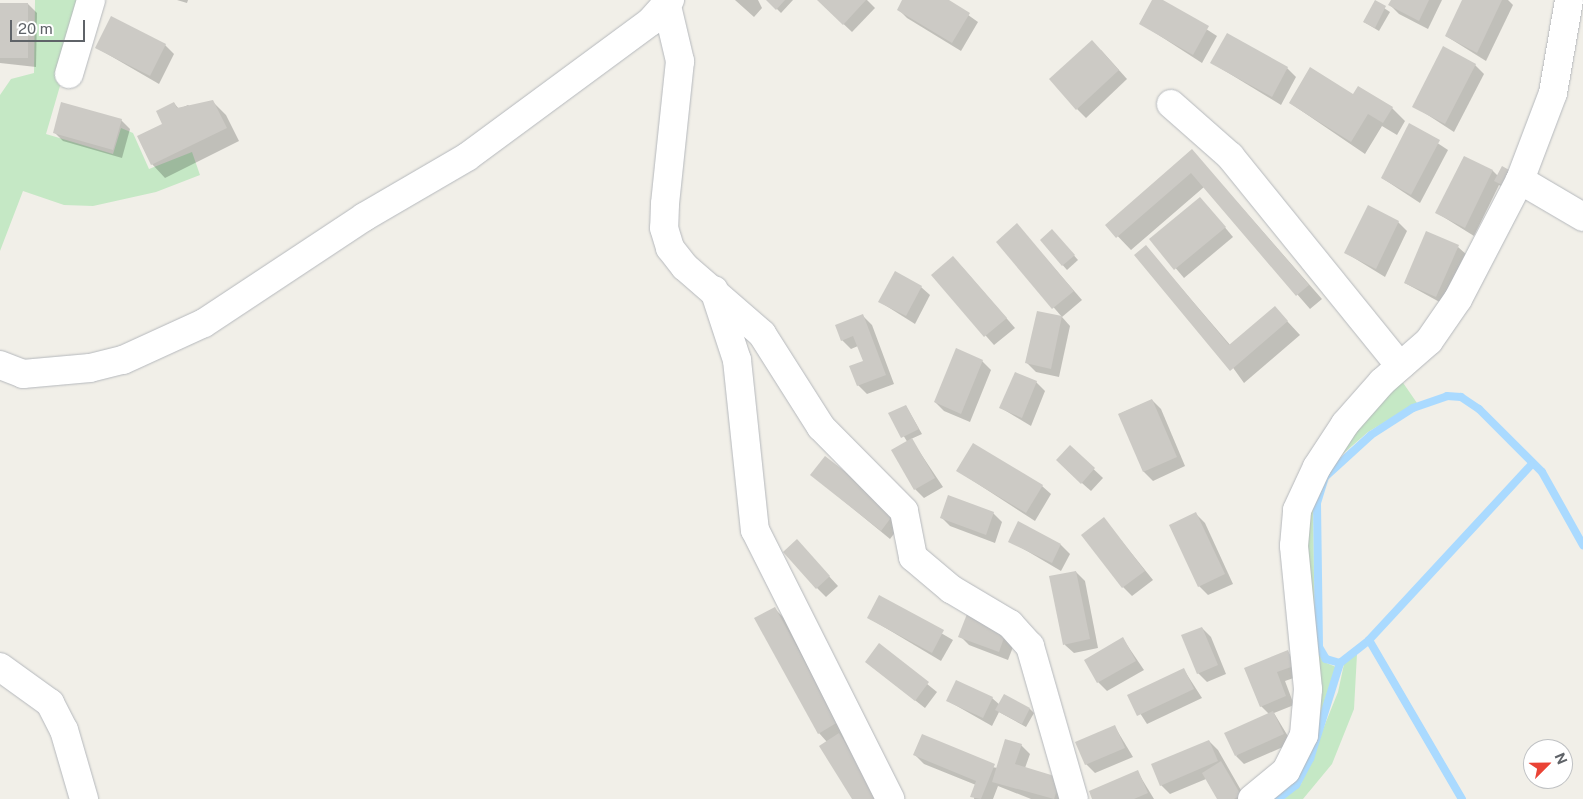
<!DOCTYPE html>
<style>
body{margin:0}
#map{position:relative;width:1583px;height:799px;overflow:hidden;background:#f1efe8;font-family:"Public Sans",sans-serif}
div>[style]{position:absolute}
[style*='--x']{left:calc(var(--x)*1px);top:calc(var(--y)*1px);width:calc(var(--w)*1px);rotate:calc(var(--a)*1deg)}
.green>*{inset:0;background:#c5e8c5}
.shadow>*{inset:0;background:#0003}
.stream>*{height:8px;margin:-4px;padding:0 4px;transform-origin:4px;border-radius:4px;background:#aadaff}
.building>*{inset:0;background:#cccac5}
.roads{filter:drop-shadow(0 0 1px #b5b8bc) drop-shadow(0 0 1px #b5b8bc)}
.minor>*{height:28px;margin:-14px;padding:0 14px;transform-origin:14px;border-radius:14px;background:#fff}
span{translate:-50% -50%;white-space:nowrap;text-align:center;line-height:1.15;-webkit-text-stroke:4px #fff;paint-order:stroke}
.north{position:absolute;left:1523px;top:739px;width:50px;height:50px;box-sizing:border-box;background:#fff;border:1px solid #bfc1c3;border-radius:50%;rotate:67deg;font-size:14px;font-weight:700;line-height:20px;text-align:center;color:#5f6368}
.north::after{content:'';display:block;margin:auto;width:18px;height:22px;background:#ea4335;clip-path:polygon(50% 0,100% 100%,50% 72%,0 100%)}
.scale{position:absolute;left:10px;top:20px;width:75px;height:22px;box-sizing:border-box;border:2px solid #5f6368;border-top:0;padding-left:6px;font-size:15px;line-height:18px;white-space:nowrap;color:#5f6368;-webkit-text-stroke:4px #fff;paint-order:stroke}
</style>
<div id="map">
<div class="green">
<div style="clip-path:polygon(35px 0,85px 0,46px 134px,113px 154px,121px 128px,133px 133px,149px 169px,192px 152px,200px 175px,156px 192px,93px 206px,64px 205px,23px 191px,0 251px,0 95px,11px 79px,34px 73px)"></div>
<div style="clip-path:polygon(1397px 374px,1417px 403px,1368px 432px,1329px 466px,1313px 501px,1315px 648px,1324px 662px,1336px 667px,1306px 761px,1293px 784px,1275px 799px,1260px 799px,1289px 775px,1310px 730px,1311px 686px,1299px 551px,1306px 500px,1350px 428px)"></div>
<div style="clip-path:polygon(1357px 654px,1354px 709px,1332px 764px,1303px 799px,1283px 799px,1301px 784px,1338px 692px,1344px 664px)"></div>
</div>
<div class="shadow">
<div style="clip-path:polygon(177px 0,188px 0,187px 3px)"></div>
<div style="clip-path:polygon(735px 0,758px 0,762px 8px,754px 17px)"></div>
<div style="clip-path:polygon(768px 0,793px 0,781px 13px)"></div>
<div style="clip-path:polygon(818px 0,867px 0,875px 8px,852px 32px)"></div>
<div style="clip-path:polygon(904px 0,947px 0,978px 22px,961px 51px,907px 18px,898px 9px)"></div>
<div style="clip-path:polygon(1153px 0,1161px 0,1217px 36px,1202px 63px,1140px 23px)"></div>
<div style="clip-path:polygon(1392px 0,1442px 0,1428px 29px,1399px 14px,1390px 5px)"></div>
<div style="clip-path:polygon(1464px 0,1508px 0,1513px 5px,1486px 61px,1446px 36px)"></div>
<div style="clip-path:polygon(1375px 2px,1390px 12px,1379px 31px,1364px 22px)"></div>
<div style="clip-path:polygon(0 4px,28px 4px,37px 13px,36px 67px,0 63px)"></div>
<div style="clip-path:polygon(165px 45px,174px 54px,159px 84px,97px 48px)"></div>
<div style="clip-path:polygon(1101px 50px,1127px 79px,1086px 118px,1077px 109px)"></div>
<div style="clip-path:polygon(1212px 63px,1287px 68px,1296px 77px,1281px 105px)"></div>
<div style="clip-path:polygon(1475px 65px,1484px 74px,1454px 132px,1414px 106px)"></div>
<div style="clip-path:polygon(1354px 95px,1392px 108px,1405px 121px,1397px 135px,1382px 126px,1365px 154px,1290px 103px)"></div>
<div style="clip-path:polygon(213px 102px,226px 115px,239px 141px,165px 178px,152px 164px,139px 137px,164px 124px,174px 103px,179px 109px,188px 105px,192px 108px)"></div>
<div style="clip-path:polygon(121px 120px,130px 129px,122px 158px,63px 141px,54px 132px)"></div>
<div style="clip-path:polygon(1410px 125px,1448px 150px,1420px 203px,1382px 178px)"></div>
<div style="clip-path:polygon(1192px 151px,1322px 299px,1310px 309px,1204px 187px,1131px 250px,1107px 225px)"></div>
<div style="clip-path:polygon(1464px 157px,1493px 171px,1515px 193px,1499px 185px,1474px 236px,1437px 213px)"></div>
<div style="clip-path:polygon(1208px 207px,1233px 237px,1184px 278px,1151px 239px)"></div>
<div style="clip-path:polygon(1398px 222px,1407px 231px,1385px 277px,1346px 253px)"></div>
<div style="clip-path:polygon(1017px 225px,1082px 300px,1062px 317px,997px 242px)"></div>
<div style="clip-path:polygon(1056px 235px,1078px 260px,1067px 270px,1041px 240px)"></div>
<div style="clip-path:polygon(1146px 247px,1231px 346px,1275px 308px,1300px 335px,1244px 383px)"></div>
<div style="clip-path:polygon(1458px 247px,1467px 255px,1445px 305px,1405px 283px)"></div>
<div style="clip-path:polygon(962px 267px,1015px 328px,994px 345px,933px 276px)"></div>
<div style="clip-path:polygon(921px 287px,930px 295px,915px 324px,880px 302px)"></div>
<div style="clip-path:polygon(1038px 312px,1062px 317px,1070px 326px,1059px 377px,1036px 372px,1027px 363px)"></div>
<div style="clip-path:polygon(863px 316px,872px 325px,894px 384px,867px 394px,858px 385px,864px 362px,858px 346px,851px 349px,842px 340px)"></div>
<div style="clip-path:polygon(982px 361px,991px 370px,970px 422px,944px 411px,935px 402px)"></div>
<div style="clip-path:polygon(1036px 382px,1045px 391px,1031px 426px,1001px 408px)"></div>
<div style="clip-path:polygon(1152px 400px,1161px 409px,1185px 466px,1153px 481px,1144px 472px,1119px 414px)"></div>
<div style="clip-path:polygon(906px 406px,922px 434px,911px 439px,943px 487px,924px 498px,915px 489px,908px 443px,890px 414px)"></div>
<div style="clip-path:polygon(1070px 447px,1103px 478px,1091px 491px,1066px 469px)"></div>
<div style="clip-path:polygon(958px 471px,1042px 486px,1051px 494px,1035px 521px)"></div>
<div style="clip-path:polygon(812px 475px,904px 521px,890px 539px)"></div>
<div style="clip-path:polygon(993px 513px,1002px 522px,995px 543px,950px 526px,941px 517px)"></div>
<div style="clip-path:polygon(1196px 514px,1205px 523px,1233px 584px,1208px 595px,1199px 586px)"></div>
<div style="clip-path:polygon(1104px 519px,1153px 580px,1132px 596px,1123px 587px)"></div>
<div style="clip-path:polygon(1010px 541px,1061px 545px,1070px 554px,1061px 571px)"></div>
<div style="clip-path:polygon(805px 550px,838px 586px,826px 597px,817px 588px)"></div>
<div style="clip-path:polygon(1076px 572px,1085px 581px,1098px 648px,1074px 653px,1065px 645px)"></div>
<div style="clip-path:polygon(879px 597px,953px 640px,941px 661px,869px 618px)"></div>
<div style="clip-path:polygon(775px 609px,788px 622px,850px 736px,844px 739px,883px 799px,854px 799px,827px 742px,819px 733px)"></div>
<div style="clip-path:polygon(1202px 628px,1211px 637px,1226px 674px,1207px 682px,1198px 673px)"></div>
<div style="clip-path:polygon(1007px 630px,1016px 639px,1008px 660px,969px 645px,960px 636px)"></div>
<div style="clip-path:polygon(1123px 639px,1144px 670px,1107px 691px,1098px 682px)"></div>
<div style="clip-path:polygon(879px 645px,937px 692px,925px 708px,866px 662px)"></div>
<div style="clip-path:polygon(1288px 652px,1302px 675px,1285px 681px,1294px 705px,1274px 713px,1292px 743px,1244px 764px,1236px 756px,1269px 714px,1261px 706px,1246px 668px)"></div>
<div style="clip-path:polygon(1184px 670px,1202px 698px,1147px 724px,1129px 696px)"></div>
<div style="clip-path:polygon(992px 698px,1000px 705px,1030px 709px,1034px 713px,1026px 727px,999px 712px,992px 726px,948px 701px)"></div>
<div style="clip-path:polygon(1115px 727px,1133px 757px,1095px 773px,1086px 764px)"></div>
<div style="clip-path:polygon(1209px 741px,1218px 750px,1246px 799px,1218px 799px,1206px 779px,1170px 794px,1161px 785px)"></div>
<div style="clip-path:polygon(1021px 745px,1030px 754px,1025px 768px,1069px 788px,1065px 799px,1031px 799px,998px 786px,993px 799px,974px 799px,976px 785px,924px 764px,915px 755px,998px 768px)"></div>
<div style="clip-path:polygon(1137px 771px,1154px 799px,1094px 799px)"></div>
</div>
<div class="stream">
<div style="--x:1369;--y:640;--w:184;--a:59.7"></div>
<div style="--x:1340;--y:663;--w:15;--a:-164"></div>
<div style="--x:1326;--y:659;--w:14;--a:-120"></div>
<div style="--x:1319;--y:647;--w:144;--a:-90.8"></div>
<div style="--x:1317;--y:503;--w:27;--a:-73"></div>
<div style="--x:1325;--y:477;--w:62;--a:-42.4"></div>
<div style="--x:1371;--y:435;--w:50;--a:-32.7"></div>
<div style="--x:1413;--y:408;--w:36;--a:-19"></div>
<div style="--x:1447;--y:396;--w:14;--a:4"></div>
<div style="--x:1461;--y:397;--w:22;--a:34"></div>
<div style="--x:1479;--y:409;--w:89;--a:45"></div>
<div style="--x:1542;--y:472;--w:84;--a:60.7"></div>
<div style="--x:1278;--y:799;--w:23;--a:-38"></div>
<div style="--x:1296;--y:785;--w:30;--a:-62"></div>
<div style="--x:1310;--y:759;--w:101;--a:-72.6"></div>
<div style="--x:1340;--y:663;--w:37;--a:-38"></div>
<div style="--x:1369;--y:640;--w:238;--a:-47.2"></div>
</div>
<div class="building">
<div style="clip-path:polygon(766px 0,785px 0,776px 10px)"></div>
<div style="clip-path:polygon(817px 0,866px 0,843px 25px)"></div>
<div style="clip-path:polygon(902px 0,949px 0,970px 13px,952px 43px,897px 10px)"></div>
<div style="clip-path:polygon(1152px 0,1163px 0,1209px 26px,1193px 55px,1139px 24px)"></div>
<div style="clip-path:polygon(1375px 0,1386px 6px,1375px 28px,1363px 22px)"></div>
<div style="clip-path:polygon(1391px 0,1429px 0,1419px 21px,1388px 5px)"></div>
<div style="clip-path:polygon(1462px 0,1502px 0,1477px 53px,1445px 36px)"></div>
<div style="clip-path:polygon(0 3px,28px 3px,28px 58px,0 58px)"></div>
<div style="clip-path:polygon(111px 16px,166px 44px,150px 76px,95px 48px)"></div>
<div style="clip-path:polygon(1227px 33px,1288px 67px,1272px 97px,1210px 63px)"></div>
<div style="clip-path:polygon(1092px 40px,1119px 70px,1076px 110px,1049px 79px)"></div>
<div style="clip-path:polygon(1443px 46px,1476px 64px,1445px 124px,1412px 107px)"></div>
<div style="clip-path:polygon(1310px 67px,1353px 94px,1358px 86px,1393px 107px,1383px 123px,1368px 114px,1351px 142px,1289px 103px)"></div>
<div style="clip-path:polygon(213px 100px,227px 128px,151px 165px,137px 136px,162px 124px,156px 111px,174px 102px,177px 108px)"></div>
<div style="clip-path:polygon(61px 102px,122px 119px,113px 150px,53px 133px)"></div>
<div style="clip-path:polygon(1409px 123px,1440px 140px,1411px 195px,1381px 178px)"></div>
<div style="clip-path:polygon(1192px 149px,1309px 285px,1296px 296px,1191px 173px,1116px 238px,1105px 225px)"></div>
<div style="clip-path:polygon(1464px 156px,1493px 170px,1465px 228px,1435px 213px)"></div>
<div style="clip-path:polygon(1502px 166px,1518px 175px,1510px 189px,1494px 181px)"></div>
<div style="clip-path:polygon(1200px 197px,1226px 227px,1174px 270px,1149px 239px)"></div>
<div style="clip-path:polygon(1368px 205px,1399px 221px,1376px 269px,1344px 253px)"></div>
<div style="clip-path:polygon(1017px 223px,1074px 291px,1052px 309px,996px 242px)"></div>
<div style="clip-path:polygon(1052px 229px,1075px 255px,1062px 266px,1040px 240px)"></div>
<div style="clip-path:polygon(1426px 231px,1459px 245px,1436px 297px,1404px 283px)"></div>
<div style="clip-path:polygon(1146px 245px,1229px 345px,1275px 306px,1288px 321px,1230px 371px,1134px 255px)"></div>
<div style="clip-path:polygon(953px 256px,1007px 318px,984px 337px,931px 275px)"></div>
<div style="clip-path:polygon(895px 271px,922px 286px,906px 316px,878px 302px)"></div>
<div style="clip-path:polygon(1037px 311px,1062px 316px,1051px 369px,1025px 363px)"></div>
<div style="clip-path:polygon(863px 314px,886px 375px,857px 386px,849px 366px,863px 361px,853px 336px,841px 341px,835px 325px)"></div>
<div style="clip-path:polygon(956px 348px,983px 360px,961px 414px,934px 402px)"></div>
<div style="clip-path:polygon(1015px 372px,1037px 381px,1022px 418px,999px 408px)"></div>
<div style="clip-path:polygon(1152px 399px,1177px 457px,1143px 472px,1118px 414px)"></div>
<div style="clip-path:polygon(906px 405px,919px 429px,901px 438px,888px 413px)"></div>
<div style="clip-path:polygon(912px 438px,935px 478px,914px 490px,891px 450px)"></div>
<div style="clip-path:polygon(973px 443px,1043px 485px,1026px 513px,956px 471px)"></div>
<div style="clip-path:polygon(1070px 445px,1095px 468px,1081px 484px,1056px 460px)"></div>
<div style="clip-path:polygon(825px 456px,896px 511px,881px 531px,810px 475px)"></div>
<div style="clip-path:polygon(948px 495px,994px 512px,986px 535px,940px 518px)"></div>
<div style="clip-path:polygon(1196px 512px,1225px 574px,1198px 587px,1169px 525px)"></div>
<div style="clip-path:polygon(1104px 517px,1145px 571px,1122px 588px,1081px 535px)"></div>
<div style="clip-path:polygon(1018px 521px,1061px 544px,1052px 563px,1008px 542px)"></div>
<div style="clip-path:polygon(797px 539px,830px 576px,816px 589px,783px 552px)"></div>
<div style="clip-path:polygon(1076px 571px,1090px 639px,1063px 645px,1049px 576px)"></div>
<div style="clip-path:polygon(879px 595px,944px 630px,932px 653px,867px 618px)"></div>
<div style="clip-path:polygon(775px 607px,838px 722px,818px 734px,754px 618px)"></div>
<div style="clip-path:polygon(967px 614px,1007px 629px,999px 652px,958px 637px)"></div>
<div style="clip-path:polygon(1202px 627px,1218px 665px,1197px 674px,1181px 635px)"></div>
<div style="clip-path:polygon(1123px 637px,1136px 661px,1097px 683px,1084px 660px)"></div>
<div style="clip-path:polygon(879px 643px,929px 682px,915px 701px,865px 662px)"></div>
<div style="clip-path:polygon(1288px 650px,1294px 666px,1277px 672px,1286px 696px,1260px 707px,1244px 668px)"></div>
<div style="clip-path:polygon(1184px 668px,1194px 689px,1137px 716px,1127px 695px)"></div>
<div style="clip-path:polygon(956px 680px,993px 697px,983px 718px,946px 701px)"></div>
<div style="clip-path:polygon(1004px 694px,1030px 708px,1022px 724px,995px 710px)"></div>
<div style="clip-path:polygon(1273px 711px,1284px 734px,1235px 756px,1224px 733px)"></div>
<div style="clip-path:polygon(1115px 725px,1125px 748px,1085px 765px,1075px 742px)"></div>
<div style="clip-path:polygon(839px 733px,881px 799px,852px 799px,819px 746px)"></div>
<div style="clip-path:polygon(922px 734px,995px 764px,981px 799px,970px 797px,976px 781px,913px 755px)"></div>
<div style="clip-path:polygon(1005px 739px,1022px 744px,1015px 764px,1061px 778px,1054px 799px,992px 782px)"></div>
<div style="clip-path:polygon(1209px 740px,1218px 761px,1160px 786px,1151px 764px)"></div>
<div style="clip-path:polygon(1221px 761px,1241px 795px,1234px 799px,1217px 799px,1202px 773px)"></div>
<div style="clip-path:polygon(1138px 770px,1148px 793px,1134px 799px,1092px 799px,1089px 791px)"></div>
</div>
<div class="roads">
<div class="minor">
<div style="--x:667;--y:6;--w:57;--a:76.7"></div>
<div style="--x:680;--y:61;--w:144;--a:96"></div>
<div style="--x:665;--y:204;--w:24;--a:92"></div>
<div style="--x:664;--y:228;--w:21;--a:73"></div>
<div style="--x:670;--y:248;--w:24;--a:52"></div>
<div style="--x:685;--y:267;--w:102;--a:41"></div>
<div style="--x:762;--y:334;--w:110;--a:57.6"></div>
<div style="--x:821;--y:427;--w:118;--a:45.3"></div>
<div style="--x:904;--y:511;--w:47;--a:78.9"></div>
<div style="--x:913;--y:557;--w:50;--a:40.1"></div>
<div style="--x:951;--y:589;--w:69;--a:30.7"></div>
<div style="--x:1010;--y:624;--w:30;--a:48"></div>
<div style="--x:1030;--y:646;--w:159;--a:74"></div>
<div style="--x:69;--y:74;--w:77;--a:-73.4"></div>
<div style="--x:1171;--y:104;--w:79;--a:41.4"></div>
<div style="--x:1230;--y:156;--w:270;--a:51"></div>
<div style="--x:1520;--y:180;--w:73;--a:30.4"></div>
<div style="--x:714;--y:290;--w:74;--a:71.8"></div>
<div style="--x:737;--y:360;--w:171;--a:84"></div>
<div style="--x:755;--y:530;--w:301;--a:63.3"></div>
<div style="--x:0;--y:365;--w:25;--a:21"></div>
<div style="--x:23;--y:374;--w:67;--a:-5.1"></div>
<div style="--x:90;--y:368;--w:34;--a:-14"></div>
<div style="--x:123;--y:360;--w:89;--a:-24.6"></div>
<div style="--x:204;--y:323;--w:192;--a:-33.5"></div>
<div style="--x:364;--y:217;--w:119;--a:-30.2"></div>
<div style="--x:467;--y:157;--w:227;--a:-36.4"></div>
<div style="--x:650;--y:22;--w:30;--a:-48"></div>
<div style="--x:0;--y:667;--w:62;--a:35.8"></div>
<div style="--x:50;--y:703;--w:30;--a:63"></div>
<div style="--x:64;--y:730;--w:72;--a:73.8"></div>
<div style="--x:1252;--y:799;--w:44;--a:-39.5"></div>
<div style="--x:1286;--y:771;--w:40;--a:-63.4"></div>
<div style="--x:1304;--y:735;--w:46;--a:-85"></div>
<div style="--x:1308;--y:689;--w:144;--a:-95.6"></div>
<div style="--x:1294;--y:546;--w:36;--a:-85"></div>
<div style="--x:1297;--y:510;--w:47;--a:-65.1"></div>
<div style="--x:1317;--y:467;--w:51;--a:-56.9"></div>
<div style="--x:1345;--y:424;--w:56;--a:-48.6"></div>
<div style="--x:1382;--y:382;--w:62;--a:-41.1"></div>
<div style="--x:1429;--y:341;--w:51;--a:-55.4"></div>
<div style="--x:1458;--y:299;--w:134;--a:-62.5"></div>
<div style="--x:1520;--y:180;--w:93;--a:-69.2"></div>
<div style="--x:1553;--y:93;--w:94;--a:-80.2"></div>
</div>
</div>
<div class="north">N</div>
<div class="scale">20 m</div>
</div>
